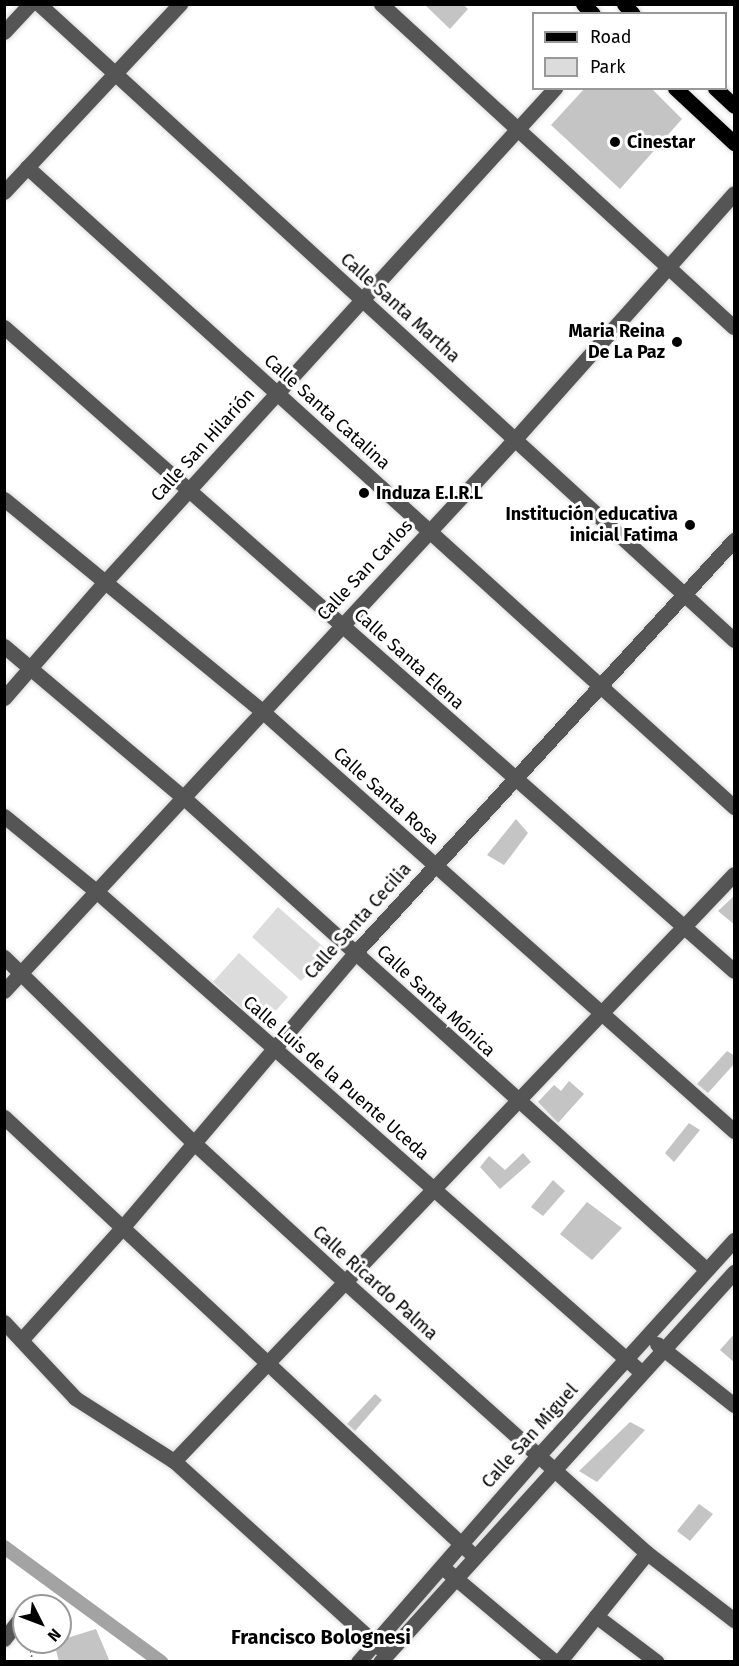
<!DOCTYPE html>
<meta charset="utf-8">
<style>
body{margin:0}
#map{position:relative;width:739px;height:1666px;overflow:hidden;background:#fff;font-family:"Fira Sans",sans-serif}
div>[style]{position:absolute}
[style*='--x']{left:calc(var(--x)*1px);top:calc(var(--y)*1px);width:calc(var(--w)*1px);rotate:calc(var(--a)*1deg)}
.green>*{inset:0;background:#dcdcdc}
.canal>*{height:14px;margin:-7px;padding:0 7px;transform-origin:7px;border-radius:7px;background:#a3a3a3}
.building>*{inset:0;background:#c4c4c4}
.path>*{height:2px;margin-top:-1px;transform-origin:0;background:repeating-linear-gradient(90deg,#777 0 1.5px,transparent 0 4.5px)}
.roads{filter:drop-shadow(0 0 2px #dbdbdb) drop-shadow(0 0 2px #dbdbdb)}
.minor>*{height:15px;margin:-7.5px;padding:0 7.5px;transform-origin:7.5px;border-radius:7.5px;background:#555}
.major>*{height:15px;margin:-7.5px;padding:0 7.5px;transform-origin:7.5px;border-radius:7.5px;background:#000}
.dots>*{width:16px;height:16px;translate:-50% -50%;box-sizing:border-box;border:3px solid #fff;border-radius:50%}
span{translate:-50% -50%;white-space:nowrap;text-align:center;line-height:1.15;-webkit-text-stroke:6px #fff;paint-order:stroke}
.poi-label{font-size:18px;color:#000;font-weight:700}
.left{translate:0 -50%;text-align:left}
.right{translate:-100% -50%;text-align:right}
.street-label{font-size:18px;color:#000}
.neighbourhood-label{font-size:20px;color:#000;font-weight:700}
.frame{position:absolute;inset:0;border:6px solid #000;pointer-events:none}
.legend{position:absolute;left:532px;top:12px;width:195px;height:78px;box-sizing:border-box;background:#fff;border:2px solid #999;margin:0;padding:8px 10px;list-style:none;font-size:18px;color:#000}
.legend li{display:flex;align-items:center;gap:12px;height:30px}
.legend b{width:30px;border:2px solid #999}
.north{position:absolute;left:12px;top:1594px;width:60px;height:60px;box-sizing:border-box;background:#fff;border:2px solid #999;border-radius:50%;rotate:132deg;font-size:16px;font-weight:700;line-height:24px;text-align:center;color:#000}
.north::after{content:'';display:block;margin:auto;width:21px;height:27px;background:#000;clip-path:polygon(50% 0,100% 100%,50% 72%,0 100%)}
</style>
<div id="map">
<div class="green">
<div style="clip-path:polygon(278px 907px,328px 951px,301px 981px,252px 937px)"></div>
<div style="clip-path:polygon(239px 953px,288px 997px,262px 1026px,213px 982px)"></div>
</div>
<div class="canal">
<div style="--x:4;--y:1547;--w:195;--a:36.2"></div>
</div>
<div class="building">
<div style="clip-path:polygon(424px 4px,463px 4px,468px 9px,450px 29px)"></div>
<div style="clip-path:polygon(585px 88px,651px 88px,682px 119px,620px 189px,551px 125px)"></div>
<div style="clip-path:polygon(516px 819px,528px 833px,504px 865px,487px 855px)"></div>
<div style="clip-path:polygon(735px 895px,735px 925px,718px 911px)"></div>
<div style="clip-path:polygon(727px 1051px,735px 1056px,735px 1063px,708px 1093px,697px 1084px)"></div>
<div style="clip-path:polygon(569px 1081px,584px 1094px,558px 1123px,538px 1102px,554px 1085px,561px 1091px)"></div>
<div style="clip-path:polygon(689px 1123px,700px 1130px,674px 1162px,665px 1153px)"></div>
<div style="clip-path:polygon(523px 1153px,531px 1162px,500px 1189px,480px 1167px,489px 1156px,505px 1170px)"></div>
<div style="clip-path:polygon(553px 1180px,565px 1191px,543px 1216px,531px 1207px)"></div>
<div style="clip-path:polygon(587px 1202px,622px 1228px,592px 1260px,560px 1234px)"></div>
<div style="clip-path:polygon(735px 1333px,735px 1363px,720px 1350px)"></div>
<div style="clip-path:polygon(375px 1394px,382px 1400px,355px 1431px,347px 1424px)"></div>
<div style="clip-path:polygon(630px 1422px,645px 1430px,597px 1482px,579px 1471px)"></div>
<div style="clip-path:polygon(699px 1504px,713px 1514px,690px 1541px,677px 1531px)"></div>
<div style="clip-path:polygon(96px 1629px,110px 1662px,59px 1662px,54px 1642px)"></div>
</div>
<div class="path">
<div style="--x:30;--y:1642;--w:20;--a:84"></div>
</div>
<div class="roads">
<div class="minor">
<div style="--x:39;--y:4;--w:942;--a:42.46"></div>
<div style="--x:381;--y:4;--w:478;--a:42.5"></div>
<div style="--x:4;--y:32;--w:38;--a:-47"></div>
<div style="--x:27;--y:167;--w:954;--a:42.15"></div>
<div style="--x:4;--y:192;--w:258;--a:-46.9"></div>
<div style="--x:4;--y:327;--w:973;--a:41.42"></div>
<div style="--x:4;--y:499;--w:334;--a:39.4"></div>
<div style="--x:262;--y:711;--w:632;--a:41.66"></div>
<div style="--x:4;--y:646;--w:234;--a:40.2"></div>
<div style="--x:183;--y:797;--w:704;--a:42.07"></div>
<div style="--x:4;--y:698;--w:152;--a:-49"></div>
<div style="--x:104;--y:583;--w:670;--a:-47.66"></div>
<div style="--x:4;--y:816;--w:119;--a:39.2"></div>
<div style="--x:96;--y:891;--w:727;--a:41.43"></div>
<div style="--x:4;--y:957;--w:266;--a:44.4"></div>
<div style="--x:194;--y:1143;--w:207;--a:42.6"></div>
<div style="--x:346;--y:1283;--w:404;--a:41.9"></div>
<div style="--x:647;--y:1553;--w:110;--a:37.6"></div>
<div style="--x:4;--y:991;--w:752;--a:-47.21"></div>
<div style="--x:515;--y:439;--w:329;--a:-48.3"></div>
<div style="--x:4;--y:1117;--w:642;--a:43.04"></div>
<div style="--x:4;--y:1322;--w:104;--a:46.9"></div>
<div style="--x:75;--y:1398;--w:117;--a:32.5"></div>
<div style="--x:174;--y:1461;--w:280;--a:42.2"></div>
<div style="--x:22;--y:1339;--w:149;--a:-48"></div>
<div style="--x:122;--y:1228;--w:360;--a:-49.7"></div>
<div style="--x:355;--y:953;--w:561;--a:-47.46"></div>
<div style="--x:657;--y:1344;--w:98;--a:38.4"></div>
<div style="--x:174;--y:1461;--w:811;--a:-46.35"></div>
<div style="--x:447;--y:1571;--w:141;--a:40.1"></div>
<div style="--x:596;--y:1616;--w:76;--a:37"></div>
<div style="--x:4;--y:1639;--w:33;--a:-52"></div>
<div style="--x:358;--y:1662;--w:274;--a:-48.9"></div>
<div style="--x:538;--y:1456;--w:292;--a:-47.8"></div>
<div style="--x:380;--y:1662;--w:527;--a:-47.77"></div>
<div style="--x:559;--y:1662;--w:140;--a:-51.1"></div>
</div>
<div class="major">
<div style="--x:583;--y:4;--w:14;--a:45"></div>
<div style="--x:624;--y:4;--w:13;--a:48"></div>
<div style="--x:675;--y:88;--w:81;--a:43"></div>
<div style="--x:715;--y:88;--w:26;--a:43"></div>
</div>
</div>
<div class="dots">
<div style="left:615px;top:142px;background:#000"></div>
<div style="left:677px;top:342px;background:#000"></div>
<div style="left:364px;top:493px;background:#000"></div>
<div style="left:690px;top:525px;background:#000"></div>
</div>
<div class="poi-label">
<span class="left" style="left:627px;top:142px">Cinestar</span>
<span class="right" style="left:665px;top:342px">Maria Reina<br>De La Paz</span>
<span class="left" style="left:376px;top:493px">Induza E.I.R.L</span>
<span class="right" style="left:678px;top:525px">Institución educativa<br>inicial Fatima</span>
</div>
<div class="street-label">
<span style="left:400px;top:308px;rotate:42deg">Calle Santa Martha</span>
<span style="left:327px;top:412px;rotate:42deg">Calle Santa Catalina</span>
<span style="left:203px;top:445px;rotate:-48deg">Calle San Hilarión</span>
<span style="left:365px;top:570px;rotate:-47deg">Calle San Carlos</span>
<span style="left:409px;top:659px;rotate:42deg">Calle Santa Elena</span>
<span style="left:386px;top:796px;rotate:42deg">Calle Santa Rosa</span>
<span style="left:358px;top:921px;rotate:-48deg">Calle Santa Cecilia</span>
<span style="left:436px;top:1001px;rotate:43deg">Calle Santa Mónica</span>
<span style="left:336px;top:1078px;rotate:41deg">Calle Luis de la Puente Uceda</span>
<span style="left:375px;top:1283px;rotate:42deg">Calle Ricardo Palma</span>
<span style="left:530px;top:1436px;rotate:-48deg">Calle San Miguel</span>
</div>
<div class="neighbourhood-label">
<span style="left:321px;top:1637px">Francisco Bolognesi</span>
</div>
<div class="frame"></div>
<ul class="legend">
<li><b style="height:8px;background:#000"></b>Road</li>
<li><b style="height:16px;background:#dcdcdc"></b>Park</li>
</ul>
<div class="north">N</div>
</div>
